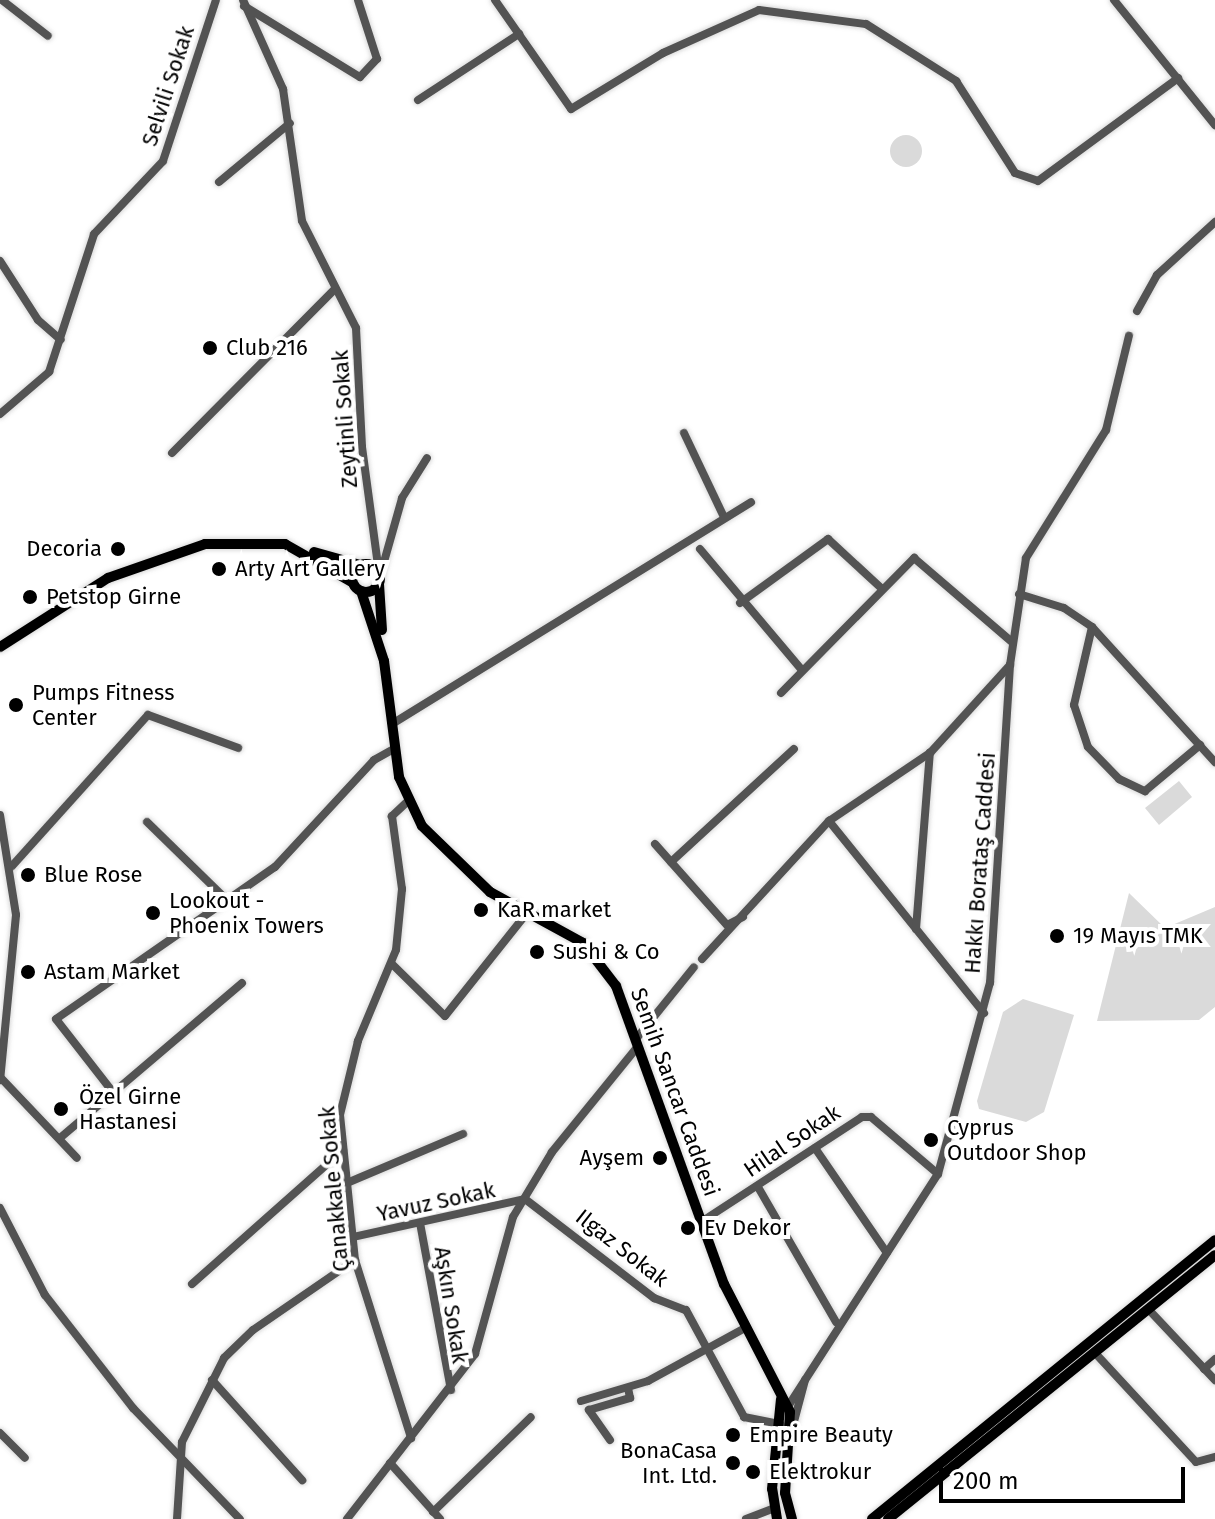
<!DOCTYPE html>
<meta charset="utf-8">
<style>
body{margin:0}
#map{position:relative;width:1215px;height:1519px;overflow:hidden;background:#fff;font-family:"Fira Sans",sans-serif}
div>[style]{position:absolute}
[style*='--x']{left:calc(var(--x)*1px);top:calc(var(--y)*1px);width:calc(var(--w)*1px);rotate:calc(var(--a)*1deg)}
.green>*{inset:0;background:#dadada}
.round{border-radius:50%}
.roads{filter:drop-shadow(0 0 2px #dbdbdb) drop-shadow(0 0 2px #dbdbdb)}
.minor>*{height:8px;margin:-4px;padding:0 4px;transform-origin:4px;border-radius:4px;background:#535353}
.major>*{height:10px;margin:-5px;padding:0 5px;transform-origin:5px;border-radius:5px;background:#000}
.major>.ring{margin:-5px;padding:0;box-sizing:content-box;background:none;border:10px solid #000;border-radius:50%}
.dots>*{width:22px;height:22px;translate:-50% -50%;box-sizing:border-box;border:4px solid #fff;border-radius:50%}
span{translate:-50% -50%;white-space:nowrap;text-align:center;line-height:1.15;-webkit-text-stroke:8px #fff;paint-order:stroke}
.street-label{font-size:22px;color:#000}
.poi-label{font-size:22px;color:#000}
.left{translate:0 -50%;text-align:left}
.right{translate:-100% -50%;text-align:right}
.scale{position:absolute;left:939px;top:1467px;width:246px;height:36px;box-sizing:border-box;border:4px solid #000;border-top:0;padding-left:10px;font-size:24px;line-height:28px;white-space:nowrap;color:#000;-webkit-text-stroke:6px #fff;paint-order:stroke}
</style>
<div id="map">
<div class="green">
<div class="round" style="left:890px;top:135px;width:32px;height:32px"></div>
<div style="clip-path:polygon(1179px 781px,1192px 797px,1159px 825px,1145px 808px)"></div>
<div style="clip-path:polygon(1129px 893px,1165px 928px,1215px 907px,1215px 1007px,1199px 1020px,1097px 1021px)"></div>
<div style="clip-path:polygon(1023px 999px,1074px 1015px,1044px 1112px,1026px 1122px,979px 1109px,977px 1101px,1003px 1012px)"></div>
</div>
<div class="roads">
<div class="minor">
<div style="--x:2;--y:0;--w:58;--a:38"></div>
<div style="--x:243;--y:0;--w:98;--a:65.8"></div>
<div style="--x:283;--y:89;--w:133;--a:81.8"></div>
<div style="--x:302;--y:221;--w:120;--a:63.2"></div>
<div style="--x:356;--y:328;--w:119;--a:87.1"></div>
<div style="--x:362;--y:447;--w:126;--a:82.3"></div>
<div style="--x:495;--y:0;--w:133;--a:55.1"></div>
<div style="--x:571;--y:109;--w:108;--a:-31.3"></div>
<div style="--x:663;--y:53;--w:105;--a:-24.1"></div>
<div style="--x:759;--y:10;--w:108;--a:7.5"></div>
<div style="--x:866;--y:24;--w:107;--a:32.3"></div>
<div style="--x:956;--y:81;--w:109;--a:57.3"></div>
<div style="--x:1015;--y:173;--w:24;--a:19"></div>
<div style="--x:1038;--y:181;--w:174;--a:-36.3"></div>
<div style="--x:1114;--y:0;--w:161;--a:51.1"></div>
<div style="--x:244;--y:6;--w:136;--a:31.5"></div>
<div style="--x:360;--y:77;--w:25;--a:-47"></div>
<div style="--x:377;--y:59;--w:62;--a:-107.9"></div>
<div style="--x:418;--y:100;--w:121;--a:-33.2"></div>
<div style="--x:219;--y:182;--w:92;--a:-39.7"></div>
<div style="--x:0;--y:261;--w:70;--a:57.2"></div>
<div style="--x:38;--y:320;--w:30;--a:41"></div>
<div style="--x:1137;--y:311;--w:41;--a:-60.9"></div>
<div style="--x:1157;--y:275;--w:79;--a:-42.4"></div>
<div style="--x:0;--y:414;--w:65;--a:-40.6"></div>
<div style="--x:49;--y:372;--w:145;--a:-71.9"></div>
<div style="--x:94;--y:234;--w:100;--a:-46.6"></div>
<div style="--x:163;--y:161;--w:169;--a:-71.8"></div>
<div style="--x:684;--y:433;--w:91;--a:64.6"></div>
<div style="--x:172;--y:453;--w:231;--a:-45.2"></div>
<div style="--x:700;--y:549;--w:158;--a:49.9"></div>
<div style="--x:380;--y:576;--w:81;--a:-74.2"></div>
<div style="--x:402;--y:498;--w:47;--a:-58"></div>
<div style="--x:1019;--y:594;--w:47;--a:17.3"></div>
<div style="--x:1064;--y:608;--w:34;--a:34"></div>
<div style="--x:1092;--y:627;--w:183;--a:47.7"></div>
<div style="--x:740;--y:603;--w:109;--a:-36"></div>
<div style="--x:828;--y:539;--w:71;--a:42.7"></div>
<div style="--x:1092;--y:627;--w:80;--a:103"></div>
<div style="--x:1074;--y:705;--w:44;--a:71.6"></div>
<div style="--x:1088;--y:747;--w:45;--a:45.9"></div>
<div style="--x:1119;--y:779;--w:29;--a:25"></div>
<div style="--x:1145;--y:791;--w:72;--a:-39.9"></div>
<div style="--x:781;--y:693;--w:190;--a:-45.4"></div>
<div style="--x:914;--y:558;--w:130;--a:40.6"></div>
<div style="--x:392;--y:724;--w:422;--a:-31.7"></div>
<div style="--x:407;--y:802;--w:21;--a:137"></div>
<div style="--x:392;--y:816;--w:74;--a:82.2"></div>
<div style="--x:402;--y:889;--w:61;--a:95.6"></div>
<div style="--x:396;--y:950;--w:99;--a:112.7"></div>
<div style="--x:358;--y:1041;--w:76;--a:103.7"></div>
<div style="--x:340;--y:1115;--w:146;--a:84.1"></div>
<div style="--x:355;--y:1260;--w:187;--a:72.5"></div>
<div style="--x:0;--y:815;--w:101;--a:80.9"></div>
<div style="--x:16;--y:915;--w:166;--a:95.5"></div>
<div style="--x:829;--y:821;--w:247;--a:51.1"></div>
<div style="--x:147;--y:822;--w:110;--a:44.3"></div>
<div style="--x:655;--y:844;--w:108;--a:48.4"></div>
<div style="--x:727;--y:925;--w:18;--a:-27"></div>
<div style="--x:671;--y:862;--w:167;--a:-42.6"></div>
<div style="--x:12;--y:866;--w:203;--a:-48"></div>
<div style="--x:148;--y:715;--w:96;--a:20.1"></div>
<div style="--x:916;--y:929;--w:177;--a:-85.5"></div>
<div style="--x:702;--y:959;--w:188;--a:-47.4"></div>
<div style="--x:829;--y:821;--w:122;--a:-34"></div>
<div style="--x:930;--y:753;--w:119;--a:-47.7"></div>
<div style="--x:392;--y:964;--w:74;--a:44.5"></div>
<div style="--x:445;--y:1016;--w:130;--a:-51.5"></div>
<div style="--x:636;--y:1039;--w:92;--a:-51.1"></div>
<div style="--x:1;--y:1078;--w:110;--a:46.5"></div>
<div style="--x:112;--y:1091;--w:91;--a:-127.9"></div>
<div style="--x:56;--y:1019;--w:267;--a:-34.8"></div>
<div style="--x:275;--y:867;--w:146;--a:-47.2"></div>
<div style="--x:374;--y:760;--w:23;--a:-29"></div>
<div style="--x:60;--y:1138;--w:239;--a:-40.4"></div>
<div style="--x:815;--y:1148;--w:127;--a:55.6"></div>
<div style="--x:347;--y:1183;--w:126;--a:-22.9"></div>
<div style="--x:758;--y:1187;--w:156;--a:60"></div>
<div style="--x:0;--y:1208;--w:98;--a:62.7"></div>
<div style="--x:45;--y:1295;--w:143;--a:52.1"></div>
<div style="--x:133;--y:1408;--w:154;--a:46.1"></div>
<div style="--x:701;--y:1222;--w:192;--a:-33.1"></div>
<div style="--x:862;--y:1117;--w:9;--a:0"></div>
<div style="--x:871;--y:1117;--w:88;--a:40.4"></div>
<div style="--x:420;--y:1223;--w:170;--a:79.5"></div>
<div style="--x:353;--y:1237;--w:176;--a:-12.5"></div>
<div style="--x:525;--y:1199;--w:163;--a:37.5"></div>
<div style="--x:654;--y:1298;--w:34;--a:21"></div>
<div style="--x:686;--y:1310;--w:122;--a:61.5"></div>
<div style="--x:744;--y:1417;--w:37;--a:11"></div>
<div style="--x:192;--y:1284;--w:202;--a:-41.6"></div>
<div style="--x:1150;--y:1311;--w:95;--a:46.7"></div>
<div style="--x:1096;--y:1354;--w:147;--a:47.2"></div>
<div style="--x:1196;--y:1462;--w:20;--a:-15"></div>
<div style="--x:1204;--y:1369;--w:15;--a:-42"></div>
<div style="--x:212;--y:1380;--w:135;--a:48"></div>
<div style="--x:581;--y:1401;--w:70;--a:-16.6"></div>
<div style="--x:648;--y:1381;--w:108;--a:-28.7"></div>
<div style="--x:787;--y:1408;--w:278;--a:-57.2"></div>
<div style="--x:938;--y:1174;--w:198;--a:-74.8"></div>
<div style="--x:990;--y:983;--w:319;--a:-86.4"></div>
<div style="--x:1010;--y:665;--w:108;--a:-81.5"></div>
<div style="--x:1026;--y:558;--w:151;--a:-58"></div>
<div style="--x:1106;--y:430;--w:97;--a:-76.3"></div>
<div style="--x:792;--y:1429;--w:51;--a:-75.1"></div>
<div style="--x:0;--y:1433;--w:35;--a:45"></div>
<div style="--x:610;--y:1440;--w:37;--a:-125"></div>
<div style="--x:589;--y:1410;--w:43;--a:-16.3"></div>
<div style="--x:630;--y:1398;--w:10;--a:-101"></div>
<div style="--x:390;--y:1463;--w:75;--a:48.2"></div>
<div style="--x:433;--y:1512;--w:136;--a:-44.1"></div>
<div style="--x:177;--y:1519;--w:77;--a:-86.3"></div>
<div style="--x:182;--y:1442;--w:94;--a:-63.4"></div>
<div style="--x:224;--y:1358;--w:40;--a:-44"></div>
<div style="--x:253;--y:1330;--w:124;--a:-34.5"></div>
<div style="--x:347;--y:1519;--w:209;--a:-52.2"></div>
<div style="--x:475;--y:1354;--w:142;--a:-74.5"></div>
<div style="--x:513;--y:1217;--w:76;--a:-59"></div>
<div style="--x:552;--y:1152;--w:136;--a:-50.9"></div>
<div style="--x:746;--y:1519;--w:30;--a:-21"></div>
</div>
<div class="major">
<div style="--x:314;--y:552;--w:48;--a:15.8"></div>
<div class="ring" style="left:352px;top:564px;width:18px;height:18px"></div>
<div style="--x:379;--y:584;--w:46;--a:86.3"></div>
<div style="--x:361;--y:591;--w:74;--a:71.8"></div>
<div style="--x:384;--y:661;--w:117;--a:82.6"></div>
<div style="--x:399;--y:777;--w:54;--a:64.9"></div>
<div style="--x:422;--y:826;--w:95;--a:44.1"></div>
<div style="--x:490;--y:892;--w:106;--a:28.7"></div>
<div style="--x:583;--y:943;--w:54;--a:52.5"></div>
<div style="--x:616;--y:986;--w:317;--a:70.1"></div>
<div style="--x:724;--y:1284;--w:144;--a:62.7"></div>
<div style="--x:790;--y:1412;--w:81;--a:93.5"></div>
<div style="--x:785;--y:1493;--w:27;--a:75"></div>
<div style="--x:0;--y:647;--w:128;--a:-32.6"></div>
<div style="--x:108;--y:578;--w:103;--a:-19.3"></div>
<div style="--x:205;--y:544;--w:80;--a:0"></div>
<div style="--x:285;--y:544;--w:77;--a:29.6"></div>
<div style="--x:777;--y:1519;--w:30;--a:-99"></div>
<div style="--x:772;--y:1489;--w:90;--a:-84.3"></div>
<div style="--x:872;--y:1519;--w:442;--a:-39.1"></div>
<div style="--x:888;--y:1519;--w:420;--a:-38.9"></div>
</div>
</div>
<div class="dots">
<div style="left:210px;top:348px;background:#000"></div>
<div style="left:118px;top:549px;background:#000"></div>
<div style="left:219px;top:569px;background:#000"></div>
<div style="left:30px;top:597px;background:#000"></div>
<div style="left:16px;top:705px;background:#000"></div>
<div style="left:28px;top:875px;background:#000"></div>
<div style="left:481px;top:910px;background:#000"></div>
<div style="left:153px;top:913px;background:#000"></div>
<div style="left:1057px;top:936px;background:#000"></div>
<div style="left:537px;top:952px;background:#000"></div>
<div style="left:28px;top:972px;background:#000"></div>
<div style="left:61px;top:1109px;background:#000"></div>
<div style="left:931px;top:1140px;background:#000"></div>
<div style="left:660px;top:1158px;background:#000"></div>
<div style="left:688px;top:1228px;background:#000"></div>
<div style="left:733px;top:1435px;background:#000"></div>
<div style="left:733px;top:1463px;background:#000"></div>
<div style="left:753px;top:1472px;background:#000"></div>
</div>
<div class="street-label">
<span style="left:168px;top:86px;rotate:-72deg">Selvili Sokak</span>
<span style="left:345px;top:419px;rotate:-94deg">Zeytinli Sokak</span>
<span style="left:980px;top:863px;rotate:-86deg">Hakkı Borataş Caddesi</span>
<span style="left:675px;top:1092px;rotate:70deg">Semih Sancar Caddesi</span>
<span style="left:792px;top:1141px;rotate:-34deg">Hilal Sokak</span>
<span style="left:334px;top:1189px;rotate:-95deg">Çanakkale Sokak</span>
<span style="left:436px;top:1202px;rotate:-12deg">Yavuz Sokak</span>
<span style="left:622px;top:1248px;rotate:38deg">Ilgaz Sokak</span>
<span style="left:451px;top:1305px;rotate:81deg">Aşkın Sokak</span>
</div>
<div class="poi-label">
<span class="left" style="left:226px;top:348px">Club 216</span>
<span class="right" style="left:102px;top:549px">Decoria</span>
<span class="left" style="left:235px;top:569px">Arty Art Gallery</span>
<span class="left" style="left:46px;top:597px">Petstop Girne</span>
<span class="left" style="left:32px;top:705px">Pumps Fitness<br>Center</span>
<span class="left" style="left:44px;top:875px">Blue Rose</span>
<span class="left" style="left:169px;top:913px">Lookout -<br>Phoenix Towers</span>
<span class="left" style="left:497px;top:910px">KaR market</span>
<span class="left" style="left:1073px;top:936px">19 Mayıs TMK</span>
<span class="left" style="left:553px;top:952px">Sushi &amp; Co</span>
<span class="left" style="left:44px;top:972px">Astam Market</span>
<span class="left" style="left:79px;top:1109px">Özel Girne<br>Hastanesi</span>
<span class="left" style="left:947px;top:1140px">Cyprus<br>Outdoor Shop</span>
<span class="right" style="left:644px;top:1158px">Ayşem</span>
<span class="left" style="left:704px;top:1228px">Ev Dekor</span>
<span class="left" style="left:749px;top:1435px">Empire Beauty</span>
<span class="right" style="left:717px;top:1463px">BonaCasa<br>Int. Ltd.</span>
<span class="left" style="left:769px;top:1472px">Elektrokur</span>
</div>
<div class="scale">200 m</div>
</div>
